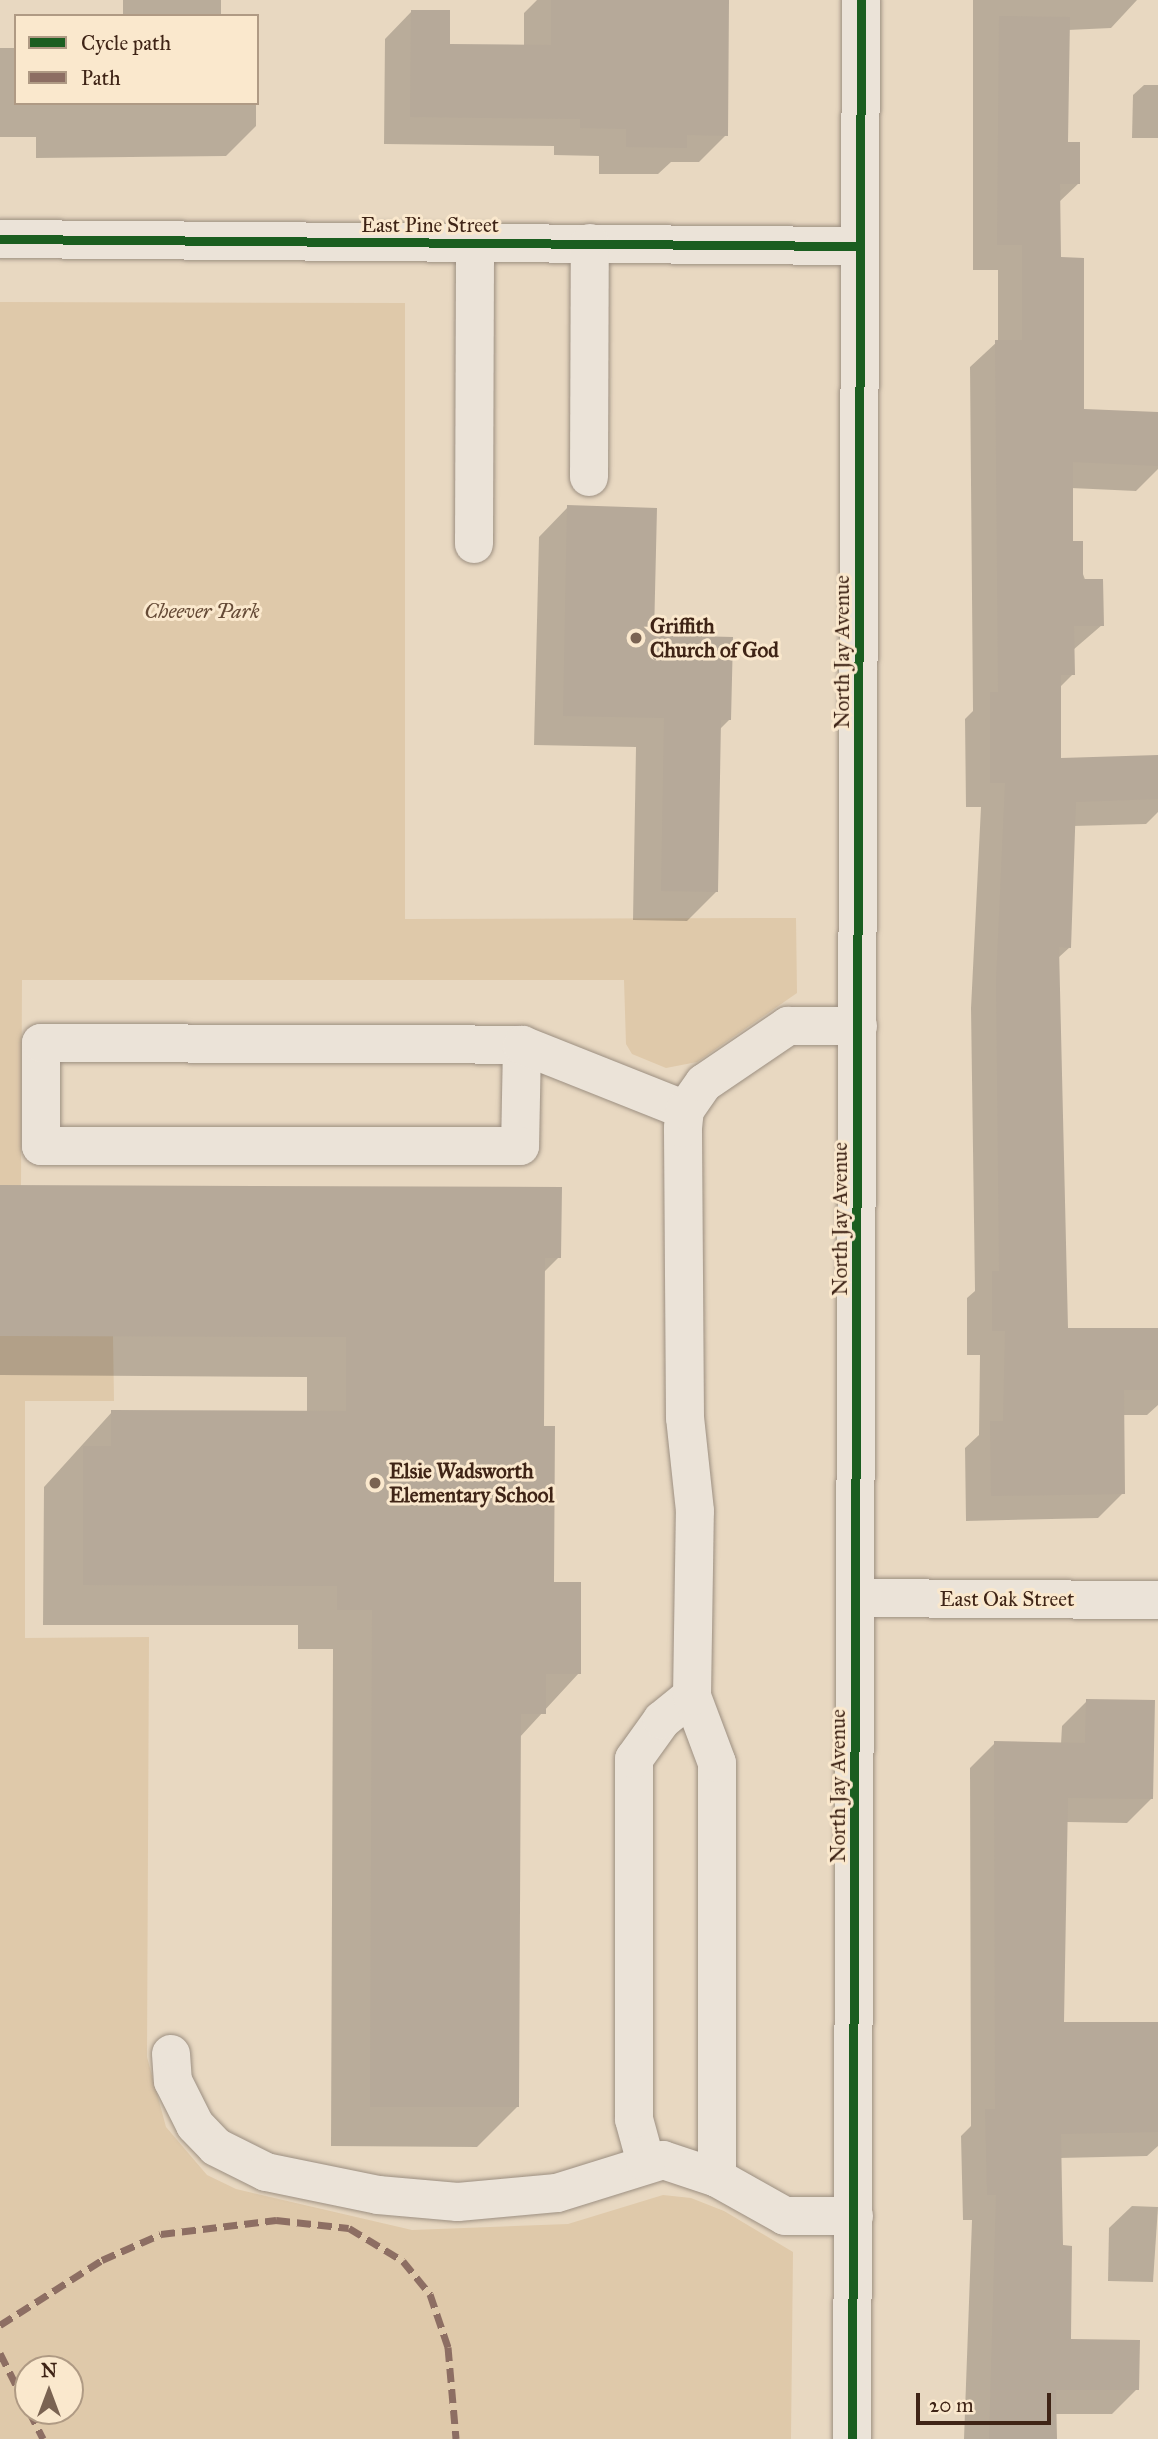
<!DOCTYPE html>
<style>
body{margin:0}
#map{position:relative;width:1158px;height:2439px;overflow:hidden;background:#e8d8c1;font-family:"IM FELL Great Primer",serif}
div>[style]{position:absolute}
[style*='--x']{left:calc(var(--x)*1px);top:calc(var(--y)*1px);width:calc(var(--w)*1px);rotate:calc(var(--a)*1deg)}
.green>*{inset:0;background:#dfc9aa}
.shadow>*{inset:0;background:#0003}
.building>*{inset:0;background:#b6a999}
.roads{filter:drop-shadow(0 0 2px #9c8f81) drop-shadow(0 0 2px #9c8f81)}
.minor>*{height:38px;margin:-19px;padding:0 19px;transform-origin:19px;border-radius:19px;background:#ebe3d8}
.quiet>*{height:7px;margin-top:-3.5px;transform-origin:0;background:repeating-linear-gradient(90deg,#8d6e63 0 14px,transparent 0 21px)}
.cycleway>*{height:9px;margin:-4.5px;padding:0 4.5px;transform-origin:4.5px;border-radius:4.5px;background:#1b5e20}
.dots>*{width:19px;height:19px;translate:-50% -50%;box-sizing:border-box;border:4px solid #fae8cd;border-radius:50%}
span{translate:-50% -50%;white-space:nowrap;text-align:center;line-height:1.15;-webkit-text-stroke:6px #fae8cd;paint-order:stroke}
.street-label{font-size:21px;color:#3f2416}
.park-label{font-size:21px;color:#654a36;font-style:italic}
.poi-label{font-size:21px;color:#3f2416;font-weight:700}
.left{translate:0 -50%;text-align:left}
.legend{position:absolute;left:14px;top:14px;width:245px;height:91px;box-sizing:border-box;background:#fae8cd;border:2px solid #af9a84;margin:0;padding:9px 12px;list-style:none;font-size:21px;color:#3f2416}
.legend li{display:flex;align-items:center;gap:14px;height:35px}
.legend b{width:35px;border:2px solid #af9a84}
.north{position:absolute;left:14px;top:2355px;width:70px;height:70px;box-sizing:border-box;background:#fae8cd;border:2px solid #af9a84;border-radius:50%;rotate:0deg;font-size:19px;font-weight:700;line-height:28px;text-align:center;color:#3f2416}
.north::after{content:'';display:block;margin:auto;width:24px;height:32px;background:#7a6352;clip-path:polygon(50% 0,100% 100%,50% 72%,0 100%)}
.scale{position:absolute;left:916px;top:2393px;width:135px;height:32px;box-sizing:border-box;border:4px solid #3f2416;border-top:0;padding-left:9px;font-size:21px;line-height:24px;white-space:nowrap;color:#3f2416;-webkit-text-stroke:5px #fae8cd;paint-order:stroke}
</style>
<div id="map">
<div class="green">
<div style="clip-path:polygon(0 302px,405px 303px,405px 919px,796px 918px,797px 993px,697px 1062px,666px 1068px,632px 1054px,626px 1044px,624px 980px,22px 980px,21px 1188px,0 1188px)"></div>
<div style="clip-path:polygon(evenodd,0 1335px,113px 1335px,114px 1401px,25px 1401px,25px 1638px,149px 1637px,147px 2057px,166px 2127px,207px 2175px,236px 2189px,412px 2230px,568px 2224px,663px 2195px,691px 2198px,724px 2211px,793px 2252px,791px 2439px,0 2439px,0 1335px,28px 2369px,70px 2369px,70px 2411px,28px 2411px,28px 2369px)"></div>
</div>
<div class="shadow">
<div style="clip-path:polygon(123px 0,221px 0,221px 16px,123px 16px)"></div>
<div style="clip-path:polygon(537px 0,726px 0,726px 135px,699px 162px,671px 162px,658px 174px,599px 174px,599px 156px,554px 155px,554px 146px,384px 144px,385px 39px,412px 11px,448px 46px,524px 47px,524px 13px)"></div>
<div style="clip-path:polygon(973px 0,1137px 0,1111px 28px,1068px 30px,1066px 144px,1079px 183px,1058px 203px,1059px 259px,1082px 411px,1158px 414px,1158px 469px,1136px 491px,1071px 488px,1071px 542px,1102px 625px,1073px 650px,1073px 674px,1059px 688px,1059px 760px,1158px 757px,1158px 812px,1146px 824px,1073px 826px,1070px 947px,1058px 958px,1067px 1329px,1158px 1329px,1158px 1405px,1147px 1415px,1122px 1415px,1123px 1493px,1098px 1518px,966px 1521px,965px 1448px,979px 1435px,980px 1355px,967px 1355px,967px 1298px,975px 1291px,971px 1008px,981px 807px,966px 807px,965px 719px,973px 711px,970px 367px,998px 341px,998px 270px,973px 270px)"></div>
<div style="clip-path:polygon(0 48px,16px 48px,16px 103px,256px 103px,256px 126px,226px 156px,36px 158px,36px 137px,0 137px)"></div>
<div style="clip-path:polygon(1144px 85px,1158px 85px,1158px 138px,1132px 138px,1133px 95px)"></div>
<div style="clip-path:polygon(568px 507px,652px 637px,730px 719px,719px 730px,716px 892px,687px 921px,633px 920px,636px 747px,534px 745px,539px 537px)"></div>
<div style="clip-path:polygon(0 1186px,559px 1257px,543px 1273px,542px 1428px,552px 1583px,579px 1673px,519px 1738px,517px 2107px,477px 2147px,331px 2146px,333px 1649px,298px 1649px,298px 1625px,43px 1625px,44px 1487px,112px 1412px,307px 1412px,307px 1377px,0 1375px)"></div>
<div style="clip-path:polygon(1087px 1701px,1152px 1798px,1127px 1823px,1066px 1822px,1062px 2024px,1158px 2024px,1158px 2146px,1147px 2156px,1059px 2158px,1061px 2247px,1069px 2341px,1137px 2389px,1112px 2414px,1055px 2414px,1055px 2439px,964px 2439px,972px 2220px,963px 2220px,961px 2136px,971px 2126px,970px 1768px,995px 1743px,1061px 1744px,1062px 1726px)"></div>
<div style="clip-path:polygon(1132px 2206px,1158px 2207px,1153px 2282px,1108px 2281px,1109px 2228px)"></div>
</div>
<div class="building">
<div style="clip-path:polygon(551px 0,729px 0,728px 136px,687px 135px,687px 148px,626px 147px,626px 129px,580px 128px,580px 119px,410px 117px,411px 10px,450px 10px,450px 44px,551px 45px)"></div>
<div style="clip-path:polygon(999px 16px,1070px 17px,1068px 142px,1080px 142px,1080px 184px,1060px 184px,1061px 257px,1084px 258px,1084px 409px,1158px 412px,1158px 466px,1073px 462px,1073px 541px,1083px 541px,1083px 579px,1103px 579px,1104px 626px,1074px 626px,1075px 675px,1061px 675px,1061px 758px,1158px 755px,1158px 799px,1076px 802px,1071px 948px,1059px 947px,1068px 1328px,1158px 1328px,1158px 1390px,1124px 1390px,1125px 1494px,991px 1496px,990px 1421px,1003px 1421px,1005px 1331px,992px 1331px,992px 1271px,999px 1271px,996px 981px,1005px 783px,990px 783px,990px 692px,998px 692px,995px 340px,1022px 340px,1022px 245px,997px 245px)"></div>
<div style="clip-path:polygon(567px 505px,657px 508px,654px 635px,733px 637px,731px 720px,721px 720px,718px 892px,661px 891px,664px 718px,563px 716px)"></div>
<div style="clip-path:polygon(0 1185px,562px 1187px,561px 1258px,545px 1258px,544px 1426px,555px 1426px,554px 1582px,581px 1582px,581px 1674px,546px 1674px,546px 1714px,521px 1714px,519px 2107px,370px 2107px,372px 1610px,337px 1610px,337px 1586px,83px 1585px,83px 1446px,111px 1446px,111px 1410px,346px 1411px,346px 1337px,0 1336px)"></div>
<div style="clip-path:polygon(1086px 1699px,1155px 1700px,1153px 1799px,1068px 1798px,1064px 2022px,1158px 2022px,1158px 2132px,1061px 2134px,1063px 2245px,1072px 2246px,1071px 2339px,1140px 2340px,1139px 2390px,1056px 2390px,1057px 2439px,989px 2439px,996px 2195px,987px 2195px,985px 2109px,995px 2109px,994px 1741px,1085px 1743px)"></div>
</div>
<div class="roads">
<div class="minor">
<div style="--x:0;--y:239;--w:860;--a:0.47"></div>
<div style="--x:589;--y:477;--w:234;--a:-89.8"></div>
<div style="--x:474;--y:544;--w:301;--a:-89.8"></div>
<div style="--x:522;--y:1045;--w:101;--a:91.1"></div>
<div style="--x:520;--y:1146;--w:479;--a:180"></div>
<div style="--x:41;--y:1146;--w:103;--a:-90"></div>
<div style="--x:41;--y:1043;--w:481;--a:0.2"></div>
<div style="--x:522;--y:1045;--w:175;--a:21.7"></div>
<div style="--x:856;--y:1598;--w:302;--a:0.4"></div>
<div style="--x:171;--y:2054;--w:27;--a:86"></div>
<div style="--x:173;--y:2081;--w:49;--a:63.4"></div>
<div style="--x:195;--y:2125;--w:30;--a:46"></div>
<div style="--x:216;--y:2147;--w:56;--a:26.6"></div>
<div style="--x:266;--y:2172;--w:114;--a:11.6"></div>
<div style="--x:378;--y:2195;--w:80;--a:5"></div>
<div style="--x:458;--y:2202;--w:99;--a:-5.2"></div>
<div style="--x:557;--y:2193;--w:111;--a:-17.3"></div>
<div style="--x:663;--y:2160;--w:57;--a:18.4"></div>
<div style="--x:646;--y:2163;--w:46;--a:-105.3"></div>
<div style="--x:634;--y:2119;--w:360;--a:-90"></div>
<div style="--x:634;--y:1759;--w:48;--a:-54.3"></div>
<div style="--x:662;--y:1720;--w:38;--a:-39"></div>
<div style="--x:854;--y:2216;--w:69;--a:180"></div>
<div style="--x:785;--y:2216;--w:78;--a:-150.8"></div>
<div style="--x:717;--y:2178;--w:415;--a:-90"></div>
<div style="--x:717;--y:1763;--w:72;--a:-110.5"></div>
<div style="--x:692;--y:1696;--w:185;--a:-89.1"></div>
<div style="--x:695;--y:1511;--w:94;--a:-96.1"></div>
<div style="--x:685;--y:1418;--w:290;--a:-90.4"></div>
<div style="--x:683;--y:1128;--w:18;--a:-84"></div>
<div style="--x:685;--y:1110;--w:33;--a:-55"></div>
<div style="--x:704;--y:1083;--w:102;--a:-34.2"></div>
<div style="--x:788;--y:1026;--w:70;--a:0"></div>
<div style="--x:852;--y:2439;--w:2439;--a:-89.79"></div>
</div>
</div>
<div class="quiet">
<div style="--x:0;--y:2325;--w:121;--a:-32.5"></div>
<div style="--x:102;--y:2260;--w:64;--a:-23.8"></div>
<div style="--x:161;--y:2234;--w:116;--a:-6.9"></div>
<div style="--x:276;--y:2220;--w:73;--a:6.3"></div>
<div style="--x:349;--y:2228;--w:63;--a:31.4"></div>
<div style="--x:403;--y:2261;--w:43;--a:50.7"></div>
<div style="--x:430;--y:2294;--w:56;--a:71.2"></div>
<div style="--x:448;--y:2347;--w:92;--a:85"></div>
<div style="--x:0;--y:2353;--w:63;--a:63.4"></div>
<div style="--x:29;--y:2411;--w:31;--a:63"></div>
</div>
<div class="cycleway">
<div style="--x:0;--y:239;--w:860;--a:0.47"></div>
<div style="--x:852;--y:2439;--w:2439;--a:-89.79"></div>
</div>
<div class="dots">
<div style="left:636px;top:638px;background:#7a6352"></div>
<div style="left:375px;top:1483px;background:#7a6352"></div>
</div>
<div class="street-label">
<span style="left:430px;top:225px">East Pine Street</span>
<span style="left:842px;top:652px;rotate:-90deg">North Jay Avenue</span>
<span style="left:840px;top:1219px;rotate:-90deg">North Jay Avenue</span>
<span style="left:1007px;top:1599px">East Oak Street</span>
<span style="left:838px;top:1786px;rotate:-90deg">North Jay Avenue</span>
</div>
<div class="park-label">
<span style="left:202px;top:611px">Cheever Park</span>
</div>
<div class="poi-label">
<span class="left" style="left:650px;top:638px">Griffith<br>Church of God</span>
<span class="left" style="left:389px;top:1483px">Elsie Wadsworth<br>Elementary School</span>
</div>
<ul class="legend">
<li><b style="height:9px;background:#1b5e20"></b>Cycle path</li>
<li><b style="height:9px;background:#8d6e63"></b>Path</li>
</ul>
<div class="north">N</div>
<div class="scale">20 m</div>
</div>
